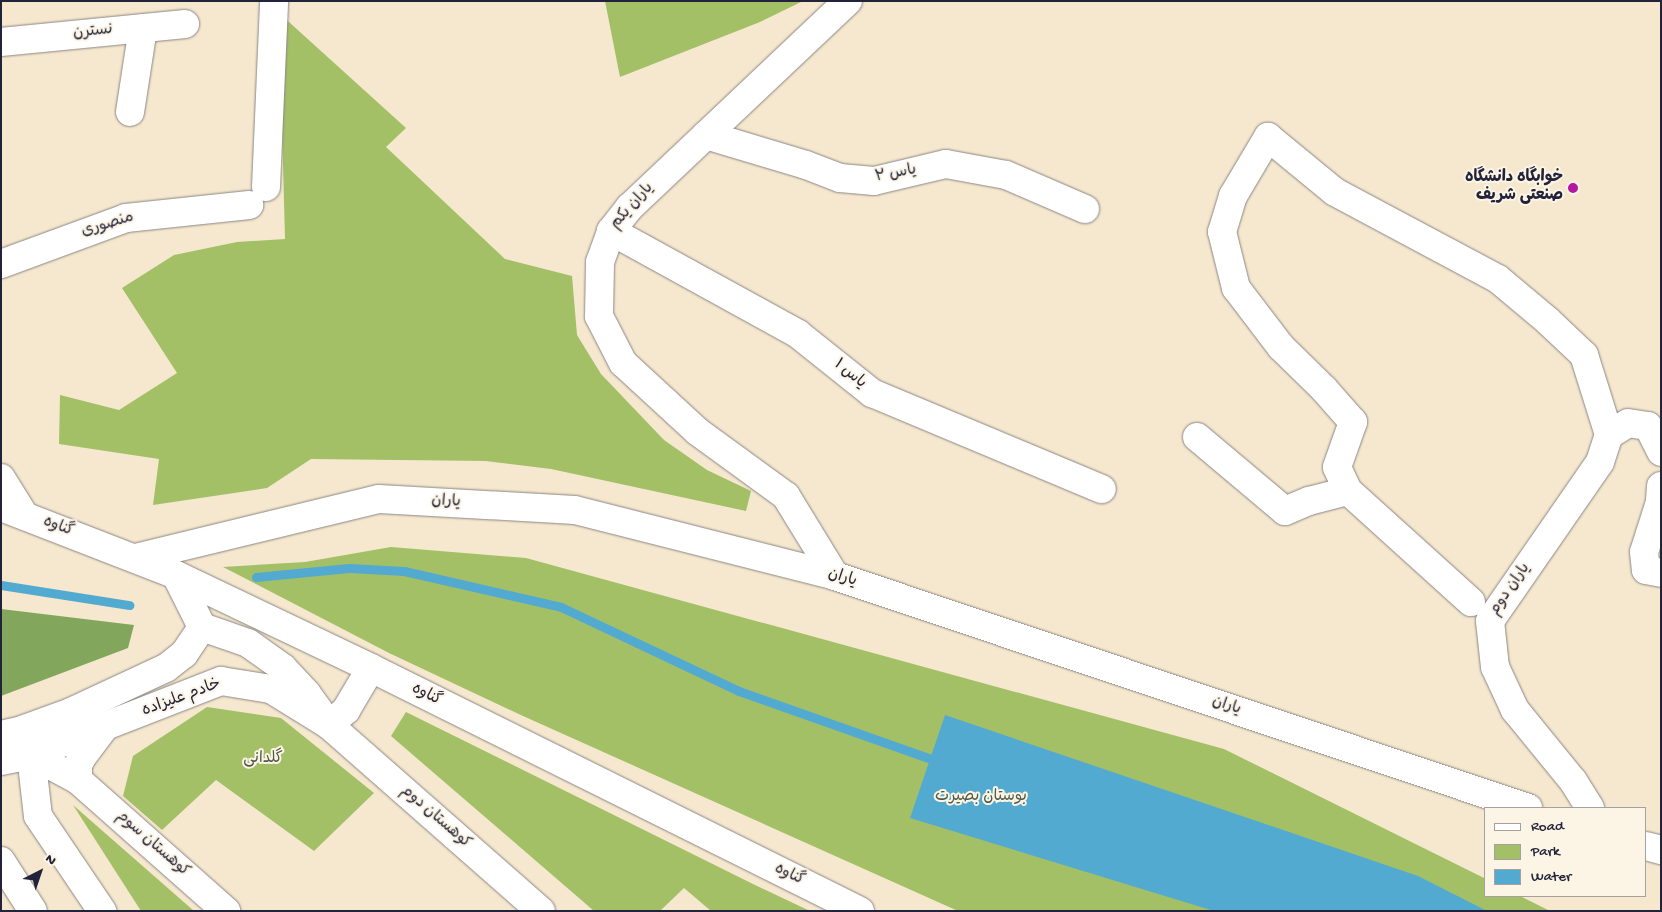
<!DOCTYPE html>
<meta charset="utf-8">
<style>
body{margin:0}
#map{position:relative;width:1662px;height:912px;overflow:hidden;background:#f5e8ce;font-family:"Gochi Hand","Playpen Sans Arabic",sans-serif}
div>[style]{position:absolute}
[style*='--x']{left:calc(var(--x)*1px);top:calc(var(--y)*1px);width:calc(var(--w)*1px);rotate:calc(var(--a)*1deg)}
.green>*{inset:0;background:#a3c067}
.forest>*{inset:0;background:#82a65c}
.water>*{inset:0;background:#53aad0}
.stream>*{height:9px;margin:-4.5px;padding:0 4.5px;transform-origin:4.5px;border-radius:4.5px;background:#53aad0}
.roads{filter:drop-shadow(0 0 1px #8c8584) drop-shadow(0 0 1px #8c8584)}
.minor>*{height:28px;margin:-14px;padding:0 14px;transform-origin:14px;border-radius:14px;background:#fff}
.major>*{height:28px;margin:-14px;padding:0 14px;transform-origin:14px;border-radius:14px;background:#fff}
.dots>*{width:14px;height:14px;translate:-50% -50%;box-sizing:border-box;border:2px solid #fcf5e5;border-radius:50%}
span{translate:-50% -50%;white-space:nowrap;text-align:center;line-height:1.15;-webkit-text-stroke:4px #fcf5e5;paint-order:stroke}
.street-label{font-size:16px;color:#22223b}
.poi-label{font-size:16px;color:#22223b;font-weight:700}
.right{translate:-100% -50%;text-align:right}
.park-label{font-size:16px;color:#4f594a}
.frame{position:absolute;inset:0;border:2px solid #22223b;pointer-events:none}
.legend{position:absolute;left:1484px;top:807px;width:162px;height:90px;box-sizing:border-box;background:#fcf5e5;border:1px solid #a5a1a1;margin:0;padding:6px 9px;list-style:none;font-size:15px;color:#22223b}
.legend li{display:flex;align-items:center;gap:10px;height:25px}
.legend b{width:25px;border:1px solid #a5a1a1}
.north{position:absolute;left:15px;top:847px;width:50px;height:50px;-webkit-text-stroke:4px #fcf5e5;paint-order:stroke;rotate:41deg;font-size:14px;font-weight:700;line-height:20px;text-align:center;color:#22223b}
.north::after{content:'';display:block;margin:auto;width:18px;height:22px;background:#22223b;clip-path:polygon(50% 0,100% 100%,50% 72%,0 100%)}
</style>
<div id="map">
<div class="green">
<div style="clip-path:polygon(605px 1px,803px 1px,760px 22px,620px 77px)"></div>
<div style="clip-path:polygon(279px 13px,406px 128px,386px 147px,505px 259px,572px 276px,577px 335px,601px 374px,664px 440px,707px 470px,751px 491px,746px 511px,551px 469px,486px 461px,311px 459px,267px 488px,153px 505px,159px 459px,59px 444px,60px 395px,119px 410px,177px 373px,122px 288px,174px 255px,237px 242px,285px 239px)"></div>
<div style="clip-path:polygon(391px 547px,526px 558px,1224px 749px,1486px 879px,1486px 896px,1520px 896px,1550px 911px,958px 911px,523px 716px,389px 653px,223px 567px,305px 562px)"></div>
<div style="clip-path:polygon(207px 707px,281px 718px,374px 793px,314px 851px,216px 780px,162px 830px,123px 796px,133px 756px)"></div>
<div style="clip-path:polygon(406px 712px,755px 885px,810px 911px,711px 911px,684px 888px,660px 911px,594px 911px,391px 736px)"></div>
<div style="clip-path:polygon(73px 805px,194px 911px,141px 911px)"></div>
</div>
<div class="forest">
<div style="clip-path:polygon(1px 609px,134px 625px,128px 648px,1px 696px)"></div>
</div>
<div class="water">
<div style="clip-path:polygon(945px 715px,1418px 876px,1487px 911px,1214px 911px,910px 818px)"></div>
</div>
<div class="stream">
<div style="--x:256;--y:577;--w:93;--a:-5.5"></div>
<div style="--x:349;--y:568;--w:55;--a:3.1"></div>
<div style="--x:404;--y:571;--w:161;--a:12.9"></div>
<div style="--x:561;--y:607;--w:197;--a:25.3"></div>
<div style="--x:739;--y:691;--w:213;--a:19.5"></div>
<div style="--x:1;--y:585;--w:130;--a:8.9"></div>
</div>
<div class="roads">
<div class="minor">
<div style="--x:1;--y:42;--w:185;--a:-5.6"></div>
<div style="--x:130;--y:112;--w:85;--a:-81.2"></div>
<div style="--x:706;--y:135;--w:104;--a:16.7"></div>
<div style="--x:806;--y:165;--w:36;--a:21"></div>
<div style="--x:840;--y:178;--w:34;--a:5"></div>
<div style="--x:874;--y:181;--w:74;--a:-13.3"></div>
<div style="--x:946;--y:164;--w:61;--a:10.4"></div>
<div style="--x:1006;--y:175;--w:86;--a:23.3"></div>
<div style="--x:266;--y:187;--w:186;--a:-87.5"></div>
<div style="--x:611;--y:231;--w:213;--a:28.8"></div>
<div style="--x:798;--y:334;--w:95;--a:38.6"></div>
<div style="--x:872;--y:393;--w:249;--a:22.7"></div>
<div style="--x:1;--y:264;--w:133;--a:-20.2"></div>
<div style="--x:126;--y:218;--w:124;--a:-6"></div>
<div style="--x:1197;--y:437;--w:115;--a:40.1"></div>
<div style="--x:1285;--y:511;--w:26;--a:-23"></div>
<div style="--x:1309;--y:501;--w:40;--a:-14.4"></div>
<div style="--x:1;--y:478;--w:44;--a:58.1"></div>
<div style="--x:1661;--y:486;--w:16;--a:94"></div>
<div style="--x:1660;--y:502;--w:52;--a:107.7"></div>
<div style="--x:1644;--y:552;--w:18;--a:84"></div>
<div style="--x:1646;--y:570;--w:15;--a:11"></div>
<div style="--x:135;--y:558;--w:251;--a:-13.6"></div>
<div style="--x:379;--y:499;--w:196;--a:3.2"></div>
<div style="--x:575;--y:510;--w:268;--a:14.2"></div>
<div style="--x:835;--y:576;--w:731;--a:18.51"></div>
<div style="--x:835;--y:576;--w:94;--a:-121.5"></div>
<div style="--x:786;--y:496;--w:110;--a:-143.9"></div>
<div style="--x:697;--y:431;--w:100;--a:-137.4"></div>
<div style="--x:623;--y:363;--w:53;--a:-117.1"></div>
<div style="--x:599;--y:316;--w:54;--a:-88.9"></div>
<div style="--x:600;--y:262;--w:33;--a:-70"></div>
<div style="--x:611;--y:231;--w:31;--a:-52"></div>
<div style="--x:630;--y:207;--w:300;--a:-43.4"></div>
<div style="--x:1471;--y:602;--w:166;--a:-137.9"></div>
<div style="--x:1348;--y:491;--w:26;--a:-115"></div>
<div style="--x:1337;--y:467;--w:48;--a:-70.4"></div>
<div style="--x:1353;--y:422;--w:44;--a:-131.3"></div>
<div style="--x:1324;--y:389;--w:60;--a:-135.7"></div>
<div style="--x:1281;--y:347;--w:74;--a:-127.3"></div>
<div style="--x:1236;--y:288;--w:58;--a:-104"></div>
<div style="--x:1222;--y:232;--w:38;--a:-73"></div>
<div style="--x:1233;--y:196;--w:69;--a:-59.3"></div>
<div style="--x:1268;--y:137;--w:87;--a:39.4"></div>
<div style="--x:1335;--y:192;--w:185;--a:28.1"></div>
<div style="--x:1498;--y:279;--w:65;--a:40"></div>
<div style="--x:1548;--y:321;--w:50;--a:43.4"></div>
<div style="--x:1584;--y:355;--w:84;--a:72.6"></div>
<div style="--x:329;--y:725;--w:282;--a:41.3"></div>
<div style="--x:25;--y:738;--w:18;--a:71"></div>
<div style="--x:31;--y:755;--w:53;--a:28"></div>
<div style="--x:78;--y:780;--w:198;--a:41.5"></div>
<div style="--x:78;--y:780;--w:15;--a:-90"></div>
<div style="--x:78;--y:765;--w:9;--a:-63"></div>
<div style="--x:82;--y:757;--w:36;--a:-53"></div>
<div style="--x:1590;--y:808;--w:32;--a:-122"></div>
<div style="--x:1573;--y:781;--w:92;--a:-129.2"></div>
<div style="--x:1515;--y:710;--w:47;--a:-114.9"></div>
<div style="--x:1495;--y:667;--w:46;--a:-96.2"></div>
<div style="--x:1490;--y:621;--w:193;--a:-55.3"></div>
<div style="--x:1600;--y:462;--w:28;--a:-72"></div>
<div style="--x:1609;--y:435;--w:22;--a:-32"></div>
<div style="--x:1628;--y:423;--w:20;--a:9"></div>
<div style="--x:1648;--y:426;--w:29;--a:63"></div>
<div style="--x:1646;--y:846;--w:16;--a:15"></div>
</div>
<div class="major">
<div style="--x:1;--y:507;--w:188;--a:21.2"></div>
<div style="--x:176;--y:575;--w:216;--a:25.5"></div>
<div style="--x:371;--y:668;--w:546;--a:26.42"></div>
<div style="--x:202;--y:627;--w:49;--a:19.2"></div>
<div style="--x:248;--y:643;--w:43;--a:35.5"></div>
<div style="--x:283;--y:668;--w:35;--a:47"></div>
<div style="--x:307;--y:694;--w:22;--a:54"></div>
<div style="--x:329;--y:725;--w:23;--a:-41"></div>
<div style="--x:346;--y:710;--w:49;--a:-59.2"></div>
<div style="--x:1;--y:735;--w:22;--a:-13"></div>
<div style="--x:22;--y:730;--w:52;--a:-20.2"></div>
<div style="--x:71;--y:712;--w:105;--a:-24.9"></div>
<div style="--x:166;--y:668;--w:23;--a:-38"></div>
<div style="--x:184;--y:654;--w:32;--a:-56"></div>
<div style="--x:202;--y:627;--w:58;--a:-116.6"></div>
<div style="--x:31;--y:755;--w:61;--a:83.5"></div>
<div style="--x:38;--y:816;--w:115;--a:56"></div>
<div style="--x:1;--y:761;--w:31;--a:-11"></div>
<div style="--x:31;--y:755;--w:204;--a:-21.3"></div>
<div style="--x:221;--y:681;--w:51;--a:9.1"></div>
<div style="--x:271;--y:689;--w:68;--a:31.8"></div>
<div style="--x:1;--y:861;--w:59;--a:57.4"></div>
</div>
</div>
<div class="dots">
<div style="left:1573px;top:188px;background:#b5179e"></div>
</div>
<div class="street-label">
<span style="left:93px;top:33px;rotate:-6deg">نسترن</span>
<span style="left:896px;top:175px;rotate:-11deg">یاس ۲</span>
<span style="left:633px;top:207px;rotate:-48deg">یاران یکم</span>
<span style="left:108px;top:226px;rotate:-17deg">منصوری</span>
<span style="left:849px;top:375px;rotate:39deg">یاس ۱</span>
<span style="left:446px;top:503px;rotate:3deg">یاران</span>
<span style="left:58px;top:528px;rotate:21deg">گناوه</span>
<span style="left:842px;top:579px;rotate:17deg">یاران</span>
<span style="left:1511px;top:590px;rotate:-55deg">یاران دوم</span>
<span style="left:426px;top:696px;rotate:27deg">گناوه</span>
<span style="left:182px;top:699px;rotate:-20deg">خادم علیزاده</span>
<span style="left:1226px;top:707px;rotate:18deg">یاران</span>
<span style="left:435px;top:818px;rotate:41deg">کوهستان دوم</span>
<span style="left:152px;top:845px;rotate:41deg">کوهستان سوم</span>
<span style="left:789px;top:876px;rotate:26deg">گناوه</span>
</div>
<div class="poi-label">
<span class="right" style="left:1563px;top:188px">خوابگاه دانشگاه<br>صنعتی شریف</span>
</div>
<div class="park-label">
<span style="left:263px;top:760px">گلدانی</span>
<span style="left:981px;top:798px">بوستان بصیرت</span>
</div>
<div class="frame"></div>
<ul class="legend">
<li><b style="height:6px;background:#fff"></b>Road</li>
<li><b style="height:14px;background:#a3c067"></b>Park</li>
<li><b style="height:14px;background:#53aad0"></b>Water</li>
</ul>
<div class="north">N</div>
</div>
